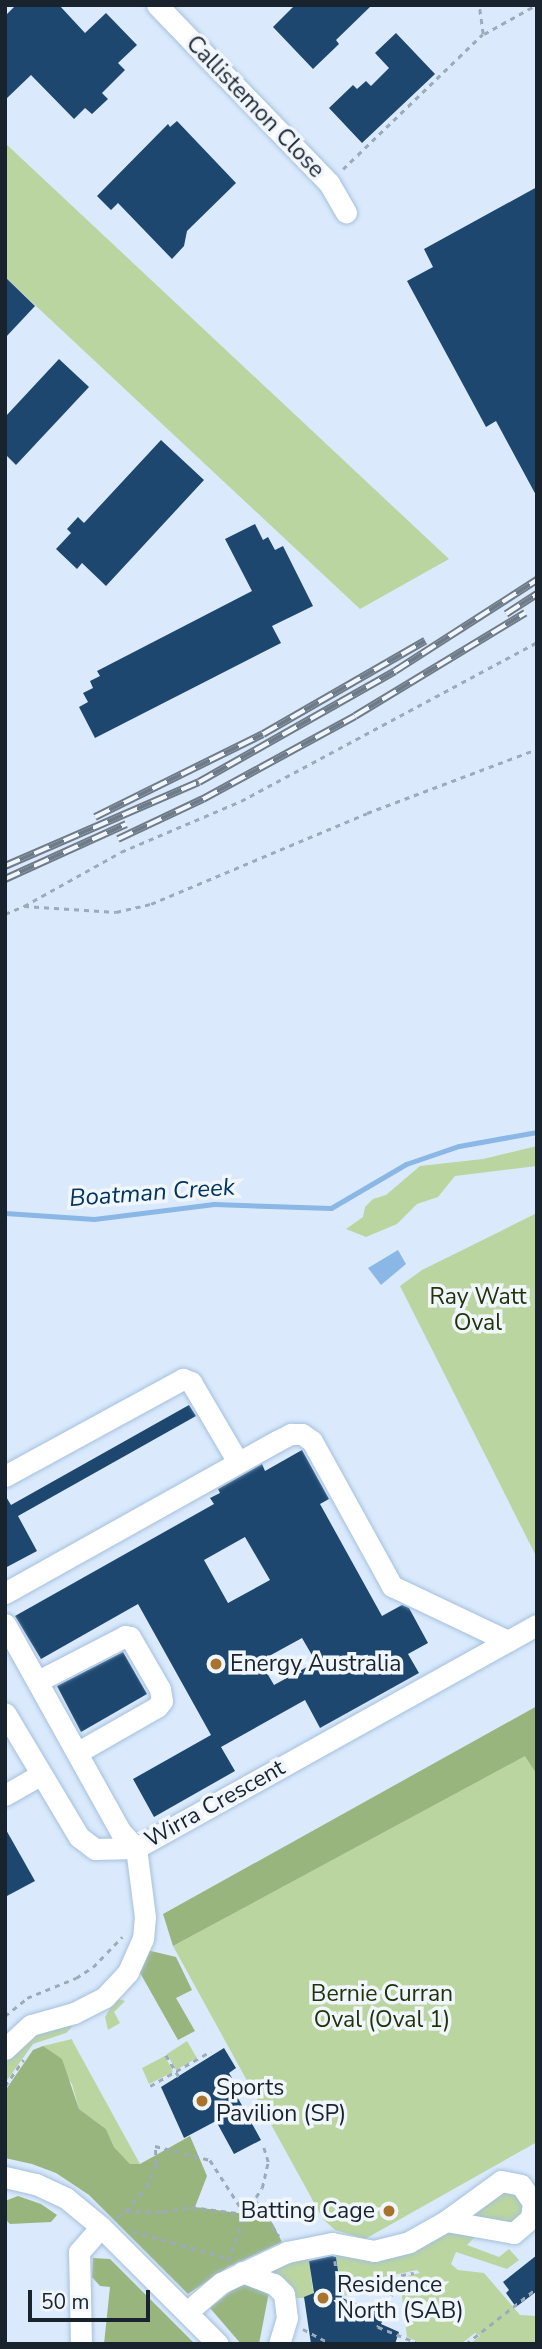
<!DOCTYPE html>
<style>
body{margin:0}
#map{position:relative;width:542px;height:2349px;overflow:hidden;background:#daeafc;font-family:"Nunito Sans",sans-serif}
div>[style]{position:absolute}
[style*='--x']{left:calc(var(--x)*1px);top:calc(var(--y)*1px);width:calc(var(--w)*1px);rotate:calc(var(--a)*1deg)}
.green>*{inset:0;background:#bad5a0}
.forest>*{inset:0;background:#99b57e}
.water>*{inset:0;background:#8ab7e5}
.stream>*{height:5px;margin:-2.5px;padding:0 2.5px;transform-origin:2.5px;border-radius:2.5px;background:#8ab7e5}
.building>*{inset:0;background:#1d476f}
.path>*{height:2.5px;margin-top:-1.25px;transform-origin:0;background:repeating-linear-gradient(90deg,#9caaba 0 5px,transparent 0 10px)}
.roads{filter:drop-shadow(0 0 2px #a5c0dd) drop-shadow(0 0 2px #a5c0dd)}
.minor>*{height:21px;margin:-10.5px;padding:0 10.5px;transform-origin:10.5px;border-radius:10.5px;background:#fff}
.rail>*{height:8px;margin-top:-4px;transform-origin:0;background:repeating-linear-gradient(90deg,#f1f6fc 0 16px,#6f7b89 0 32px);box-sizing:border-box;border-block:2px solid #6f7b89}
.dots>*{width:19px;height:19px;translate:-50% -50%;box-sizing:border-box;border:4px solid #f1f6fc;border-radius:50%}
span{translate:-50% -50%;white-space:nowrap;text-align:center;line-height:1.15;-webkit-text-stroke:7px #f1f6fc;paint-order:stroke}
.street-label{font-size:23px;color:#19232e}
.park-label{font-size:23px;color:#22330a}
.poi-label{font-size:23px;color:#19232e}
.left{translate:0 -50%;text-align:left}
.right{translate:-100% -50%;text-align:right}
.water-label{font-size:24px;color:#023560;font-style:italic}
.frame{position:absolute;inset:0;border:7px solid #19232e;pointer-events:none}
.scale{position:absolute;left:28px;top:2290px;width:122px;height:32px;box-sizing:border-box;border:4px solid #19232e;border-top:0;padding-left:9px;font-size:21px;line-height:24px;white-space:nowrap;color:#19232e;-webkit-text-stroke:5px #f1f6fc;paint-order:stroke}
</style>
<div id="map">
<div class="green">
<div style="clip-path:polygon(5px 143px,449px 559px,360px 609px,5px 277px)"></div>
<div style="clip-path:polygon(537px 1146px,537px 1166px,455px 1176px,438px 1197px,417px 1204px,397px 1224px,366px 1237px,346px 1229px,363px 1217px,365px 1207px,373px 1199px,386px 1195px,420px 1166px,483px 1159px)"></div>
<div style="clip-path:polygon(537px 1213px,537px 1553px,535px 1554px,400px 1286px,422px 1270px)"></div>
<div style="clip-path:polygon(525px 1755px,537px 1775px,537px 2142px,365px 2239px,335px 2230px,323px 2219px,173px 1946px)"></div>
<div style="clip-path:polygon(116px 1998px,125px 2001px,114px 2012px,120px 2023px,108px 2030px,105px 2017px)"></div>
<div style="clip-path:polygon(58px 2025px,73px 2026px,66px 2033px,33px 2044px,5px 2083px,5px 2064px,23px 2040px)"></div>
<div style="clip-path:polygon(72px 2039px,73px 2042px,140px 2164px,130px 2164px,114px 2147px,106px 2129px,79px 2109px,72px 2084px,43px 2046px)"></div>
<div style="clip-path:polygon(187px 2041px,197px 2058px,176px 2070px,167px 2054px)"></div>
<div style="clip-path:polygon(165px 2056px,173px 2072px,149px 2084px,142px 2068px)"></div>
<div style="clip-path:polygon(500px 2188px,522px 2195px,523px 2212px,514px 2225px,470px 2216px)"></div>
<div style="clip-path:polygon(442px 2228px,479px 2233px,467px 2245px,499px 2257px,509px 2249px,519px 2260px,507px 2269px,456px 2252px,451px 2264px,458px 2270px,484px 2273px,520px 2315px,537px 2316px,537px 2344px,470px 2344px,480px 2336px,475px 2333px,461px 2344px,423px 2344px,407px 2337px,401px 2289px,395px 2289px,393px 2279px,420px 2273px,417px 2270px,389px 2276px,391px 2289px,342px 2296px,335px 2249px)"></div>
<div style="clip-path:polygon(308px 2253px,314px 2298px,295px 2298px,285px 2284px,262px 2272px)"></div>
</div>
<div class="forest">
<div style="clip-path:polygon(537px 1706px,537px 1775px,525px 1756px,173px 1946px,163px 1914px)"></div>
<div style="clip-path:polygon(147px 1950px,176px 1957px,192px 1990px,176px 1998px,195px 2031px,178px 2040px,139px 1971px)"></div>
<div style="clip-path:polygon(43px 2046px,62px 2059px,79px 2109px,106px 2129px,114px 2147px,130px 2164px,140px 2164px,190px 2136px,207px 2176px,195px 2207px,245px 2214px,255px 2201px,273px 2224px,282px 2242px,228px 2267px,188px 2294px,89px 2195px,56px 2173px,32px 2164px,5px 2158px,5px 2091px,33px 2050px)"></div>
<div style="clip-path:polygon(18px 2196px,41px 2204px,57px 2215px,51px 2222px,10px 2224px,5px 2219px,5px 2201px)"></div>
<div style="clip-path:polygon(93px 2258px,110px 2259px,195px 2344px,104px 2344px,110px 2287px,100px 2286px,92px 2277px)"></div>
<div style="clip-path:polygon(245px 2280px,269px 2292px,259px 2344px,241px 2344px,210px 2308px)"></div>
</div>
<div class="water">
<div style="clip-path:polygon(398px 1250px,406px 1264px,381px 1285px,368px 1268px)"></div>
</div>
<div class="stream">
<div style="--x:5;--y:1213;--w:89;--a:3.9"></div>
<div style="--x:94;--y:1219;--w:121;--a:-7.1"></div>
<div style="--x:214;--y:1204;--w:117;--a:2"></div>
<div style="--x:331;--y:1208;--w:87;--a:-30.4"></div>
<div style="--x:406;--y:1164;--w:56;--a:-18.8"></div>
<div style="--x:459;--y:1146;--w:79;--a:-10.2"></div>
</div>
<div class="building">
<div style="clip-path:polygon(16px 5px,59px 5px,85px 33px,106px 13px,137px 45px,118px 63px,125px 70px,102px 93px,108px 99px,92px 114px,85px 108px,74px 119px,31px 75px,5px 100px,5px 16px)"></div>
<div style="clip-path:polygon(295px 5px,372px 5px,336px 40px,339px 44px,313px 69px,273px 27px)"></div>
<div style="clip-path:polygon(396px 33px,435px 74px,362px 143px,329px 108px,353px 85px,357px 89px,366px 81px,371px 86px,389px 68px,375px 53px)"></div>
<div style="clip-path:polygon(177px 121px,236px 183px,187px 231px,184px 246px,172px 259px,118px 203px,111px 210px,97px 196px,168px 124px,170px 127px)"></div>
<div style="clip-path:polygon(537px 187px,537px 497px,496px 421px,486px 427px,407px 281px,433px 267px,424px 249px)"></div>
<div style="clip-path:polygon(5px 277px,35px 306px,5px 338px)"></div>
<div style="clip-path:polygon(59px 359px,89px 387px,16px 465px,5px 454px,5px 417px)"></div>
<div style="clip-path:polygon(161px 440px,204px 480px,106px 586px,82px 563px,77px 569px,56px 549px,71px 533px,67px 529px,78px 517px,84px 523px)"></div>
<div style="clip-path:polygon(255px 524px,263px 540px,268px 537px,275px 550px,283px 546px,313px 606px,272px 626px,281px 643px,95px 738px,79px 707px,88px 702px,83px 693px,93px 688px,90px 681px,100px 676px,97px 671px,252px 591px,225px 539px)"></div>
<div style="clip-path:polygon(189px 1405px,196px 1416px,18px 1516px,37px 1551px,5px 1568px,5px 1495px,11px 1505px)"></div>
<div style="clip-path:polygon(evenodd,302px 1450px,329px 1499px,320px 1504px,382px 1616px,402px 1605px,409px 1608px,428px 1643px,408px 1654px,419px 1673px,320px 1728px,305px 1700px,221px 1747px,235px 1771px,154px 1817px,133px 1779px,211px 1735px,138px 1604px,41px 1659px,15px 1616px,214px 1504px,210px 1498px,220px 1493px,218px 1489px,262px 1464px,265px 1471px,302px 1450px,245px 1537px,270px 1580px,228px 1603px,204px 1560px,245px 1537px,302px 1450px,302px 1638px,316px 1662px,274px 1685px,260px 1661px,302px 1638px)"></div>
<div style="clip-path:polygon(123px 1652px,147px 1694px,81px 1732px,57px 1686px)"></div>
<div style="clip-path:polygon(5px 1828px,35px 1881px,5px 1897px)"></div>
<div style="clip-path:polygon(224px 2048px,236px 2068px,229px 2073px,232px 2078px,228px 2080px,261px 2140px,234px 2154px,216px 2121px,184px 2138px,161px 2087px)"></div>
<div style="clip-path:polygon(537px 2255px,537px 2291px,516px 2307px,506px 2293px,509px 2290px,503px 2282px)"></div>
<div style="clip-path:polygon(332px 2256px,336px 2257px,342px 2298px,385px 2315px,381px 2324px,399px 2332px,395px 2344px,311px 2344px,304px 2297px,314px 2293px,309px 2261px)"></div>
</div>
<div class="path">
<div style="--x:484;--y:34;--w:60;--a:-29.1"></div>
<div style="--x:343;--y:169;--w:194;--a:-44"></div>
<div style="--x:483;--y:34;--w:29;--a:-98"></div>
<div style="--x:24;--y:906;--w:111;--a:-29.1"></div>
<div style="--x:121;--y:852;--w:130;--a:-23"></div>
<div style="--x:241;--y:801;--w:336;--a:-28.2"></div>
<div style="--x:5;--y:914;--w:21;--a:-23"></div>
<div style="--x:24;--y:906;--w:92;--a:3.7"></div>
<div style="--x:116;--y:912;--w:36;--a:-13"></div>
<div style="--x:151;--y:904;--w:234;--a:-22.8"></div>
<div style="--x:367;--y:813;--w:182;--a:-20.6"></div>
<div style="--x:5;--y:2016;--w:28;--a:-39"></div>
<div style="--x:27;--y:1998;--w:53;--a:-22.2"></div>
<div style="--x:76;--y:1978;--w:20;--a:-33"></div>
<div style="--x:93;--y:1967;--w:42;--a:-46"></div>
<div style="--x:166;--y:2055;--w:26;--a:59"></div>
<div style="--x:5;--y:2086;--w:32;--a:-55"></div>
<div style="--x:150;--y:2086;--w:70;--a:-29.8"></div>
<div style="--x:256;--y:2201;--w:42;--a:56.7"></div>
<div style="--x:126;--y:2211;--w:37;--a:2"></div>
<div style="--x:163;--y:2212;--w:28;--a:-10"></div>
<div style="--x:191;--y:2207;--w:54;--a:7.4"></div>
<div style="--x:116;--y:2217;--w:12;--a:-31"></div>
<div style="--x:126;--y:2211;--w:31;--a:-50"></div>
<div style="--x:146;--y:2187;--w:24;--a:-66"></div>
<div style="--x:156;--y:2165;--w:19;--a:-93"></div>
<div style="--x:155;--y:2146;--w:57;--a:14.3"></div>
<div style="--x:210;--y:2160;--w:64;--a:57.1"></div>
<div style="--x:133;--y:2231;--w:98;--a:16"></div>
<div style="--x:228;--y:2261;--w:50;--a:-70.1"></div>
<div style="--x:245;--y:2214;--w:31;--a:-57"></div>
<div style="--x:262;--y:2188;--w:27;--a:-77"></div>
<div style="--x:268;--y:2162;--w:17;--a:-107"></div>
<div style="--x:335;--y:2261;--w:39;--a:81"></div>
<div style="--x:341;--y:2300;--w:44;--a:21.3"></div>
<div style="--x:382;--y:2316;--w:12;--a:110"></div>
<div style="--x:378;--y:2327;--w:45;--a:22"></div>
<div style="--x:385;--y:2315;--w:27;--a:-73"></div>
<div style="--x:393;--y:2289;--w:12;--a:-99"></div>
<div style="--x:391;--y:2277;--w:23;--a:-10"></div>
<div style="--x:303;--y:2329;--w:32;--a:28"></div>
<div style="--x:466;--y:2344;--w:90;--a:-38.3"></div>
</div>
<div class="roads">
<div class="minor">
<div style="--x:157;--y:5;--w:248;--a:46"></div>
<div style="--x:329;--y:183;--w:34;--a:60"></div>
<div style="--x:5;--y:1476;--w:203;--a:-28.6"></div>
<div style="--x:183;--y:1379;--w:9;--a:21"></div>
<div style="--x:191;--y:1382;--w:93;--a:59.6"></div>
<div style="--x:5;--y:1593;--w:312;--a:-29.2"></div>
<div style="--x:277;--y:1441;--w:16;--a:-27"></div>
<div style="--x:291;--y:1434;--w:11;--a:0"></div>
<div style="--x:302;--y:1434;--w:12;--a:35"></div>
<div style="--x:312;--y:1441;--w:166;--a:61.1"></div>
<div style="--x:392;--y:1586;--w:128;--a:25.4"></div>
<div style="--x:5;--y:1624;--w:237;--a:60.9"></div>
<div style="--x:120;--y:1831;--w:23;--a:47"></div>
<div style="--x:136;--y:1848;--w:41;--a:178.6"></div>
<div style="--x:95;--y:1849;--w:20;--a:-143"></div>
<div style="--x:79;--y:1837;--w:144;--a:-120.8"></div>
<div style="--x:38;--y:1681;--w:98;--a:-27.3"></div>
<div style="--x:125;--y:1636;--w:5;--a:11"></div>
<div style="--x:130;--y:1637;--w:60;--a:60"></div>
<div style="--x:160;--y:1689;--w:12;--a:81"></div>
<div style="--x:162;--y:1701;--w:8;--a:130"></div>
<div style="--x:157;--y:1707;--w:91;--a:150.3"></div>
<div style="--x:5;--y:1795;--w:40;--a:-29.7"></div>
<div style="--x:5;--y:2049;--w:35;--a:-43"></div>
<div style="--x:31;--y:2025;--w:45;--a:-15.6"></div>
<div style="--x:74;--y:2013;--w:35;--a:-27"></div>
<div style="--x:105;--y:1997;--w:34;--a:-47"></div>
<div style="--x:128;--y:1972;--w:36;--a:-66"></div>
<div style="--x:143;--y:1939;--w:22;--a:-85"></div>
<div style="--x:145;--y:1917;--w:70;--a:-97.4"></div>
<div style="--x:136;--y:1848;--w:459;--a:-29.1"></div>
<div style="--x:5;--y:2177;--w:32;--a:13"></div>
<div style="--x:36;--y:2184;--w:33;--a:25"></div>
<div style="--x:66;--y:2198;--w:45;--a:39.6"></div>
<div style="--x:101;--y:2227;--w:165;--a:45"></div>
<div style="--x:242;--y:2272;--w:34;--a:21"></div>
<div style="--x:274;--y:2284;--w:14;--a:45"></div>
<div style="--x:284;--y:2294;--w:24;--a:83"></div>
<div style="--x:287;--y:2318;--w:27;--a:107"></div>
<div style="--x:187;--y:2312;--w:45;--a:-40.5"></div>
<div style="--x:221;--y:2283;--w:73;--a:-25.2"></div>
<div style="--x:287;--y:2252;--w:46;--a:-11.3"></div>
<div style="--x:332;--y:2243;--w:43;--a:10.8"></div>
<div style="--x:374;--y:2251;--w:36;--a:-14"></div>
<div style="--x:409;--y:2242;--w:43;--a:-29.6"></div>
<div style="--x:446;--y:2221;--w:68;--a:-36"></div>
<div style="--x:501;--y:2181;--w:20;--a:11"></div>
<div style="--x:521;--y:2185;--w:22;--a:56"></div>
<div style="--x:533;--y:2203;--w:15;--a:98"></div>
<div style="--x:531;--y:2218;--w:23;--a:139"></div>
<div style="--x:514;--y:2233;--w:69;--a:-170"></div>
<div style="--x:81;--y:2344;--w:92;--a:-91.2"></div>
<div style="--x:79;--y:2252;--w:33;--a:-49"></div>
</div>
</div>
<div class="rail">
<div style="--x:506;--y:614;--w:37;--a:-33"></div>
<div style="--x:95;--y:817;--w:187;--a:-26.3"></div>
<div style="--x:263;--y:734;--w:187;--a:-29.9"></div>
<div style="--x:118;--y:839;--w:94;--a:-25.2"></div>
<div style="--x:203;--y:799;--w:173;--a:-28.6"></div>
<div style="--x:355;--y:716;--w:199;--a:-31.2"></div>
<div style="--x:5;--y:866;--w:211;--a:-23.4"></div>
<div style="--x:199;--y:782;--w:225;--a:-29.5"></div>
<div style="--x:395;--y:671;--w:169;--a:-32.7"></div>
<div style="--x:5;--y:879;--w:133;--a:-24.4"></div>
</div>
<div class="dots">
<div style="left:216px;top:1664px;background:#a9732e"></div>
<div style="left:202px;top:2101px;background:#a9732e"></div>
<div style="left:389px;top:2211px;background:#a9732e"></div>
<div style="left:323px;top:2298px;background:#a9732e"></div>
</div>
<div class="street-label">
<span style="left:255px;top:107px;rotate:46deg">Callistemon Close</span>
<span style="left:215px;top:1804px;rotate:-29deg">Wirra Crescent</span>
</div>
<div class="park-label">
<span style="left:478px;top:1310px">Ray Watt<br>Oval</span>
<span style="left:382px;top:2007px">Bernie Curran<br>Oval (Oval 1)</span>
</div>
<div class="poi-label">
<span class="left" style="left:230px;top:1664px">Energy Australia</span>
<span class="left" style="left:216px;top:2101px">Sports<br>Pavilion (SP)</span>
<span class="right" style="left:375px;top:2211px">Batting Cage</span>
<span class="left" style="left:337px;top:2298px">Residence<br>North (SAB)</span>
</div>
<div class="water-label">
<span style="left:152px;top:1193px;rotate:-4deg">Boatman Creek</span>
</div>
<div class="frame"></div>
<div class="scale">50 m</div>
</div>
